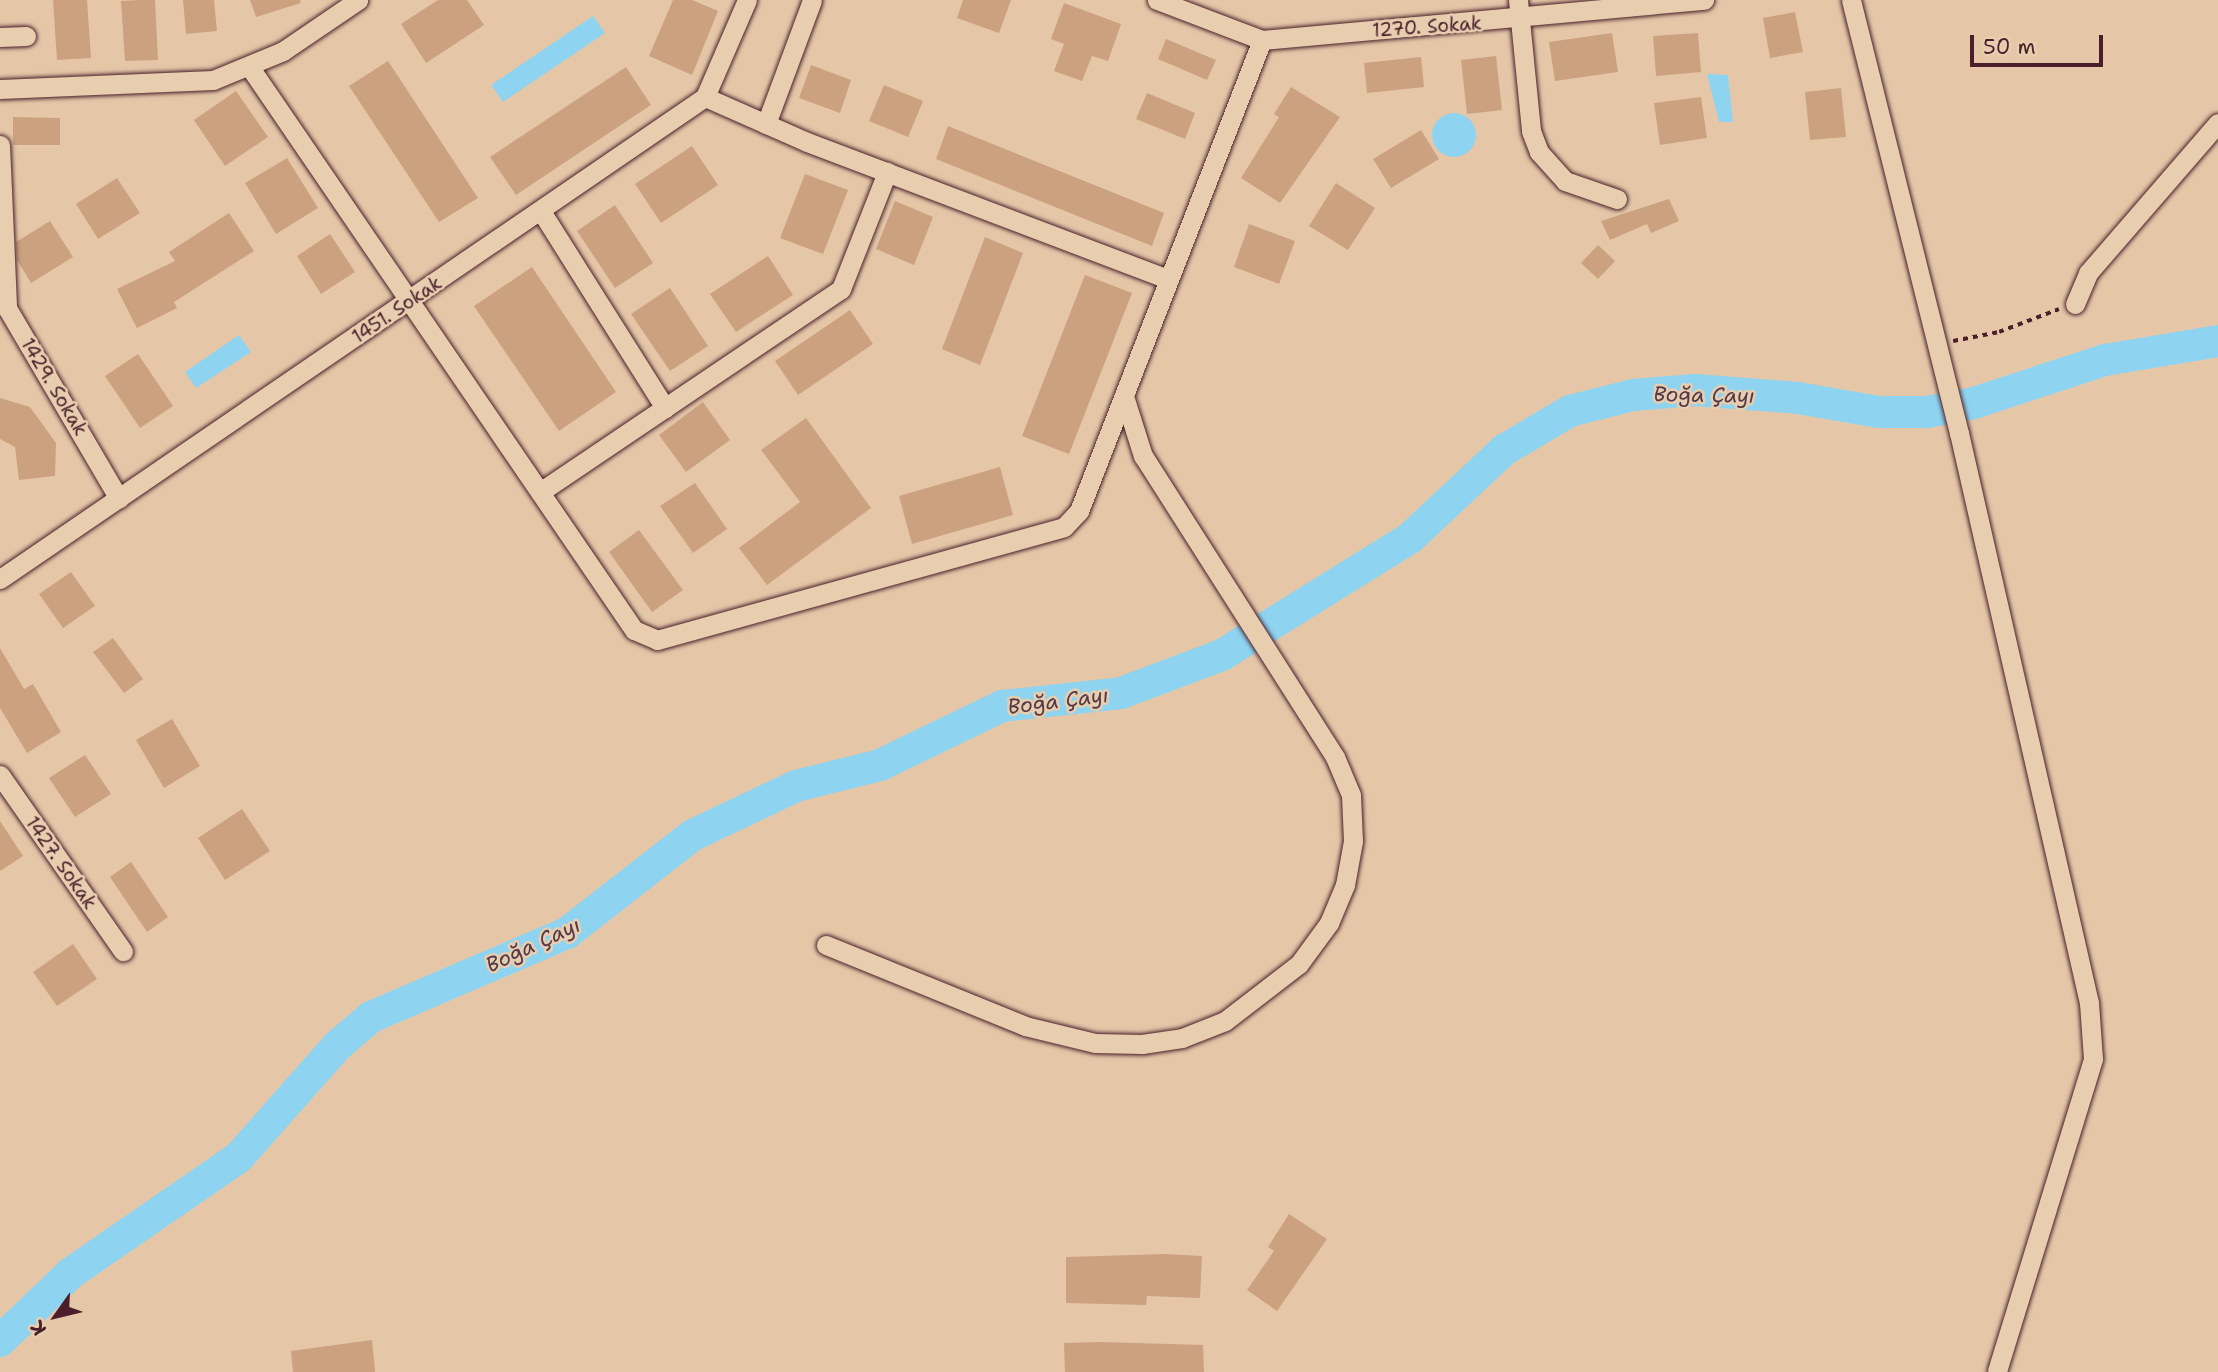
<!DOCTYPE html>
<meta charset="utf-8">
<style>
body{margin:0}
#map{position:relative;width:2218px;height:1372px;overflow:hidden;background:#e5c7a8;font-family:"Shantell Sans",sans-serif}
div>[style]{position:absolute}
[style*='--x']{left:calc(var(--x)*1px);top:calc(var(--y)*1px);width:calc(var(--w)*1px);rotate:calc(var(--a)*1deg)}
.water>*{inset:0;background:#8ed4f0}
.round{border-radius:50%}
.river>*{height:32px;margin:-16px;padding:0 16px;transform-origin:16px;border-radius:16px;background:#8ed4f0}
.building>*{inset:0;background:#cba180}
.path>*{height:3.5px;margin-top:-1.75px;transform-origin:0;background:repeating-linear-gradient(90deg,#4a1f2b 0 5px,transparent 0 10px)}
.roads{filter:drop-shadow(0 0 2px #4a1f2b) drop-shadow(0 0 2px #4a1f2b)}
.minor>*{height:19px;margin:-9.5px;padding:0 9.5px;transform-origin:9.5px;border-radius:9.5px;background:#e8cdaf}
span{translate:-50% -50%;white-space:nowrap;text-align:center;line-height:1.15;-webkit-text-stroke:5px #e8cdaf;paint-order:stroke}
.street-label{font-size:19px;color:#4a1f2b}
.water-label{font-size:21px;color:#543a49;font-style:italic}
.north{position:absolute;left:21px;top:1281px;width:70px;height:70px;-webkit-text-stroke:5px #e8cdaf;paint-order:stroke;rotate:236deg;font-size:19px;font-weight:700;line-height:28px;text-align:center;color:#4a1f2b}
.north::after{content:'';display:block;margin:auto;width:24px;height:32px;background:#4a1f2b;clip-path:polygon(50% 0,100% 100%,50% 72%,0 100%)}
.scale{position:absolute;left:1970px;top:35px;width:133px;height:32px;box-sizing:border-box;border:4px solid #4a1f2b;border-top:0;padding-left:9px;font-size:21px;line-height:24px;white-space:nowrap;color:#4a1f2b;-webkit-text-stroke:5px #e8cdaf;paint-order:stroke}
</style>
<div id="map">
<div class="water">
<div style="clip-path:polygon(593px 16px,605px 33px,503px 102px,491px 85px)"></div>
<div style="clip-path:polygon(1707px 74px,1728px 75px,1733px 122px,1719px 122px)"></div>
<div class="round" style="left:1432px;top:113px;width:44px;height:44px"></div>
<div style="clip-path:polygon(239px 335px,251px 352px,196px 388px,185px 372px)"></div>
</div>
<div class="river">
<div style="--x:0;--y:1341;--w:98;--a:-43.8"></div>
<div style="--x:71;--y:1273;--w:203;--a:-34.6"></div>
<div style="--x:238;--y:1158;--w:149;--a:-48.5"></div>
<div style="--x:337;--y:1046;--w:45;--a:-40.5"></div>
<div style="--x:371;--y:1017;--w:213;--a:-23.2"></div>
<div style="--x:567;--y:933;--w:160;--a:-37.9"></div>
<div style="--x:693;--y:835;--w:114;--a:-25.4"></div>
<div style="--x:796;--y:786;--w:87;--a:-14"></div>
<div style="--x:880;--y:765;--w:136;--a:-25.8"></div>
<div style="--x:1002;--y:706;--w:120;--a:-6.2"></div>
<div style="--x:1121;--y:693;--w:108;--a:-20.6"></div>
<div style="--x:1222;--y:655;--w:221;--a:-31.9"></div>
<div style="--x:1410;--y:538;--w:129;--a:-43.1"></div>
<div style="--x:1504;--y:450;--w:77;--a:-30.6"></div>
<div style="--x:1570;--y:411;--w:65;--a:-14.3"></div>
<div style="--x:1633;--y:395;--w:62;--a:-4.6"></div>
<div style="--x:1695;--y:390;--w:103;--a:4.4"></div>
<div style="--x:1798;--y:398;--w:82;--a:9.8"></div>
<div style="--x:1879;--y:412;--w:48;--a:0"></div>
<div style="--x:1927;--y:412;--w:48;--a:-10.8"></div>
<div style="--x:1974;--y:403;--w:138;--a:-18.2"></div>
<div style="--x:2105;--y:360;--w:115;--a:-9.5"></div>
</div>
<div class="building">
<div style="clip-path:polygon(53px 0,87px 0,91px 58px,57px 60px)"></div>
<div style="clip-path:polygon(141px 0,155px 0,158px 60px,125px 61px,121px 1px)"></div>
<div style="clip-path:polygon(183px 0,214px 0,217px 31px,186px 34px)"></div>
<div style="clip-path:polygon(250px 0,300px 0,301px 3px,256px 17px)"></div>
<div style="clip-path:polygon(438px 0,467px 0,484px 25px,426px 63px,401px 24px)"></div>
<div style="clip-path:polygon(673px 0,692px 0,718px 11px,692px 75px,649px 56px)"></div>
<div style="clip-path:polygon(963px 0,1011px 0,999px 33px,957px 18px)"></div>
<div style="clip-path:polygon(1064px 3px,1121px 24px,1108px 61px,1092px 56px,1082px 81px,1054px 71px,1064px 44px,1051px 39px)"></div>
<div style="clip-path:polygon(1795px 12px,1803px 52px,1770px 58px,1763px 18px)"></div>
<div style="clip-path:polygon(1612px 33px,1618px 72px,1555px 81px,1549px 42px)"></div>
<div style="clip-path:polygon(1698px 33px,1701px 72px,1656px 76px,1653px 36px)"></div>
<div style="clip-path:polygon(1166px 39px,1216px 60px,1207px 80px,1158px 59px)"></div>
<div style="clip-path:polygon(1496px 56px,1502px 110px,1467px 114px,1461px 60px)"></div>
<div style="clip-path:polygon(1421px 57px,1424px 87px,1367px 93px,1364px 63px)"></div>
<div style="clip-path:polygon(388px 61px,478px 198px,439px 222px,349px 86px)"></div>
<div style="clip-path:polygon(811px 65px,851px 80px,840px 113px,799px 98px)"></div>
<div style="clip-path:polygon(626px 67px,651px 105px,516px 195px,490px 157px)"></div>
<div style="clip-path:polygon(884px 85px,923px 101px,908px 137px,869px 121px)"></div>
<div style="clip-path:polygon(1291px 87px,1340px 117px,1280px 203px,1241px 178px,1279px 117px,1274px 114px)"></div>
<div style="clip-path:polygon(1841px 88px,1846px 137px,1810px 140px,1805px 92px)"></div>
<div style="clip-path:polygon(236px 91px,268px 137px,225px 166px,194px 120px)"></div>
<div style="clip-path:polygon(1147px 93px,1195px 113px,1185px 139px,1136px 119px)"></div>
<div style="clip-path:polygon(1701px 97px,1707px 138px,1660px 145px,1654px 103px)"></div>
<div style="clip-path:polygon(13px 117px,60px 118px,60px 145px,13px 145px)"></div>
<div style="clip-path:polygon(948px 126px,1164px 213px,1152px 246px,936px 159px)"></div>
<div style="clip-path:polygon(1421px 130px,1439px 159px,1391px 188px,1373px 159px)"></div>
<div style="clip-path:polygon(692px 146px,718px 185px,661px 223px,635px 184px)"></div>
<div style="clip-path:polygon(287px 158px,318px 208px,276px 234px,245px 183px)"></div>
<div style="clip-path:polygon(805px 174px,848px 190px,823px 254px,780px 238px)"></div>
<div style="clip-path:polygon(117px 178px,140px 213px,98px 239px,76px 204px)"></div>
<div style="clip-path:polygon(1336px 183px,1375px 208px,1348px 250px,1309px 226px)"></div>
<div style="clip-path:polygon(1669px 199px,1679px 221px,1651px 233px,1647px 224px,1610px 240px,1601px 221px)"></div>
<div style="clip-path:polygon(895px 201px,933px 217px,914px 265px,876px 249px)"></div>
<div style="clip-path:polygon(615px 205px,653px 263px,615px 288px,577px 231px)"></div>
<div style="clip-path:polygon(229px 213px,254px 251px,174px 302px,177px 308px,137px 328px,117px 289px,175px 261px,169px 252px)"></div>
<div style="clip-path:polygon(50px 221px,73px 257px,31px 283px,17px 260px,16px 242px)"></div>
<div style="clip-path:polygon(1249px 224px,1295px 241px,1279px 284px,1234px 267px)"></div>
<div style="clip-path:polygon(330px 234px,355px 272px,321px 294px,297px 256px)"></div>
<div style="clip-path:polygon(985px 237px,1023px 253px,980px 365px,942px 349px)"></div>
<div style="clip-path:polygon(1598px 245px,1615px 261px,1598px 279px,1581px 263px)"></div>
<div style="clip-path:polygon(768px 256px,793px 295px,736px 332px,710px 294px)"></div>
<div style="clip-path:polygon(532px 267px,616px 392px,559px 431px,474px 306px)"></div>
<div style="clip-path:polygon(1085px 275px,1132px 293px,1069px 454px,1022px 436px)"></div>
<div style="clip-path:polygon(670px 288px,708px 346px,670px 371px,631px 314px)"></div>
<div style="clip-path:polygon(850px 310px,873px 344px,798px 395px,775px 361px)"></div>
<div style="clip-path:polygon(138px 354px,173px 406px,140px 428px,105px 376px)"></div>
<div style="clip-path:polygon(0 398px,30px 407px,56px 443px,55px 476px,19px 480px,15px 447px,0 439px)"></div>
<div style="clip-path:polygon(703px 402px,730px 440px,686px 472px,659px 435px)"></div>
<div style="clip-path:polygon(806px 418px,871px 508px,767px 585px,739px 548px,800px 502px,761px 450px)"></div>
<div style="clip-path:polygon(1000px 467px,1013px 515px,912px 544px,899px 496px)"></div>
<div style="clip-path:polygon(695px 483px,727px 529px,693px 553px,660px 506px)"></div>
<div style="clip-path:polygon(639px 530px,683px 590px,652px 612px,609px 552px)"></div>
<div style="clip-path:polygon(71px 572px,95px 606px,63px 628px,39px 594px)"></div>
<div style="clip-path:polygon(113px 638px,143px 679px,124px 693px,93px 652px)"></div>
<div style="clip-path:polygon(0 648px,24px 689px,33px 684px,61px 732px,27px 753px,0 708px)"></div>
<div style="clip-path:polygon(172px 719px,200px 766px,164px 788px,136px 740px)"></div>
<div style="clip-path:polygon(85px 755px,111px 794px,75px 817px,49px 778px)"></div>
<div style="clip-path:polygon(242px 809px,270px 851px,225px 880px,198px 838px)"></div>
<div style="clip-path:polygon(0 821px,23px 856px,0 871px)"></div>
<div style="clip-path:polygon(131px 862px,168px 917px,147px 932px,110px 877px)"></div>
<div style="clip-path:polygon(73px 944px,97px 979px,57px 1006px,33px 972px)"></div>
<div style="clip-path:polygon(1289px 1214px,1327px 1239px,1277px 1311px,1247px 1290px,1274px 1251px,1268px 1247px)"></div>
<div style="clip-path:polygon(1165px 1254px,1202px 1256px,1200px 1298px,1147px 1296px,1146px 1305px,1066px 1303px,1066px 1257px)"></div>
<div style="clip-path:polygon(372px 1340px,375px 1372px,293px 1372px,291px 1351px)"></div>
<div style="clip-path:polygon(1101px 1342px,1203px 1345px,1204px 1372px,1065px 1372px,1064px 1343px)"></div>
</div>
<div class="path">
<div style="--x:1953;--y:341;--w:47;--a:-11.1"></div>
<div style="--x:1999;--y:332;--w:64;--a:-21"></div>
</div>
<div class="roads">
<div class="minor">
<div style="--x:1157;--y:0;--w:112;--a:20.9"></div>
<div style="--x:1262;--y:40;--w:444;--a:-5.2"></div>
<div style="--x:1518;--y:0;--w:132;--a:84.3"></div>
<div style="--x:1531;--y:131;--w:22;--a:69"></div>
<div style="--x:1539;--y:152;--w:39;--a:48"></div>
<div style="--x:1565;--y:181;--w:55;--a:19.1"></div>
<div style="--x:1851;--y:0;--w:446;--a:76"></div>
<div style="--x:1959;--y:433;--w:585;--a:77.15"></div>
<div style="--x:2089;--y:1003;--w:56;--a:85.9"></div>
<div style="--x:2093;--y:1059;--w:327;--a:107.1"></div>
<div style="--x:0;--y:37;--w:26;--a:-2"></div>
<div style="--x:249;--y:66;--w:683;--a:55.68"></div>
<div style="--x:634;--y:630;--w:25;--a:23"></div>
<div style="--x:657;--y:640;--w:422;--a:-15.5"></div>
<div style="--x:1064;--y:527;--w:22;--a:-47"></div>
<div style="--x:1079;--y:511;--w:505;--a:-68.77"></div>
<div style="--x:0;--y:89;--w:213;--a:-2.4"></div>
<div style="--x:213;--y:80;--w:76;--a:-22.5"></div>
<div style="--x:283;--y:51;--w:91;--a:-34.2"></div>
<div style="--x:705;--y:97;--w:111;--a:23.8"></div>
<div style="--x:807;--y:142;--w:386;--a:20.8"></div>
<div style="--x:766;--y:124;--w:132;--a:-69.6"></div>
<div style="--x:0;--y:145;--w:163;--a:87.5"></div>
<div style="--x:7;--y:308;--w:221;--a:59.6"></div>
<div style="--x:541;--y:211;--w:233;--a:57.8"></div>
<div style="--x:2075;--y:304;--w:34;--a:-67"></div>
<div style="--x:2088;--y:273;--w:198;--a:-49.1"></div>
<div style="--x:540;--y:492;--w:363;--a:-34"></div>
<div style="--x:841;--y:289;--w:126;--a:-68.5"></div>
<div style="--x:0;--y:579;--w:854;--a:-34.36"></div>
<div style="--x:705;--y:97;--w:106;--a:-66.6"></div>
<div style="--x:0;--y:775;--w:215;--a:55.1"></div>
<div style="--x:826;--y:945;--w:215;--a:22.1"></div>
<div style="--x:1025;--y:1026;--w:72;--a:13.7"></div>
<div style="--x:1095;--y:1043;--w:47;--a:1.2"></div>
<div style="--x:1142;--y:1044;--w:40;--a:-8.5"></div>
<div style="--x:1182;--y:1038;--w:46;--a:-21.6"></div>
<div style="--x:1225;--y:1021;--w:93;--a:-37.6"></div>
<div style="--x:1299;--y:964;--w:51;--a:-53.8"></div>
<div style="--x:1329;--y:923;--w:41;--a:-67.2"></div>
<div style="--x:1345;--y:885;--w:45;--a:-79.7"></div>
<div style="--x:1353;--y:841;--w:46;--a:-92.5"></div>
<div style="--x:1351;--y:795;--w:41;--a:-112.8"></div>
<div style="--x:1335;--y:757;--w:357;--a:-122.5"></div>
<div style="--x:1143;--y:456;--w:63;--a:-107.6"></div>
</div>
</div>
<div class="street-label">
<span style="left:1427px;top:27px;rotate:-4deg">1270. Sokak</span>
<span style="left:397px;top:310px;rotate:-34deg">1451. Sokak</span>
<span style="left:54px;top:387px;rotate:59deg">1429. Sokak</span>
<span style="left:61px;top:863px;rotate:55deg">1427. Sokak</span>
</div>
<div class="water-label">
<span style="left:1704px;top:395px;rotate:1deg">Boğa Çayı</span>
<span style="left:1058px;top:701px;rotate:-7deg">Boğa Çayı</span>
<span style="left:533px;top:945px;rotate:-25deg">Boğa Çayı</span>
</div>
<div class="north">K</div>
<div class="scale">50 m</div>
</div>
